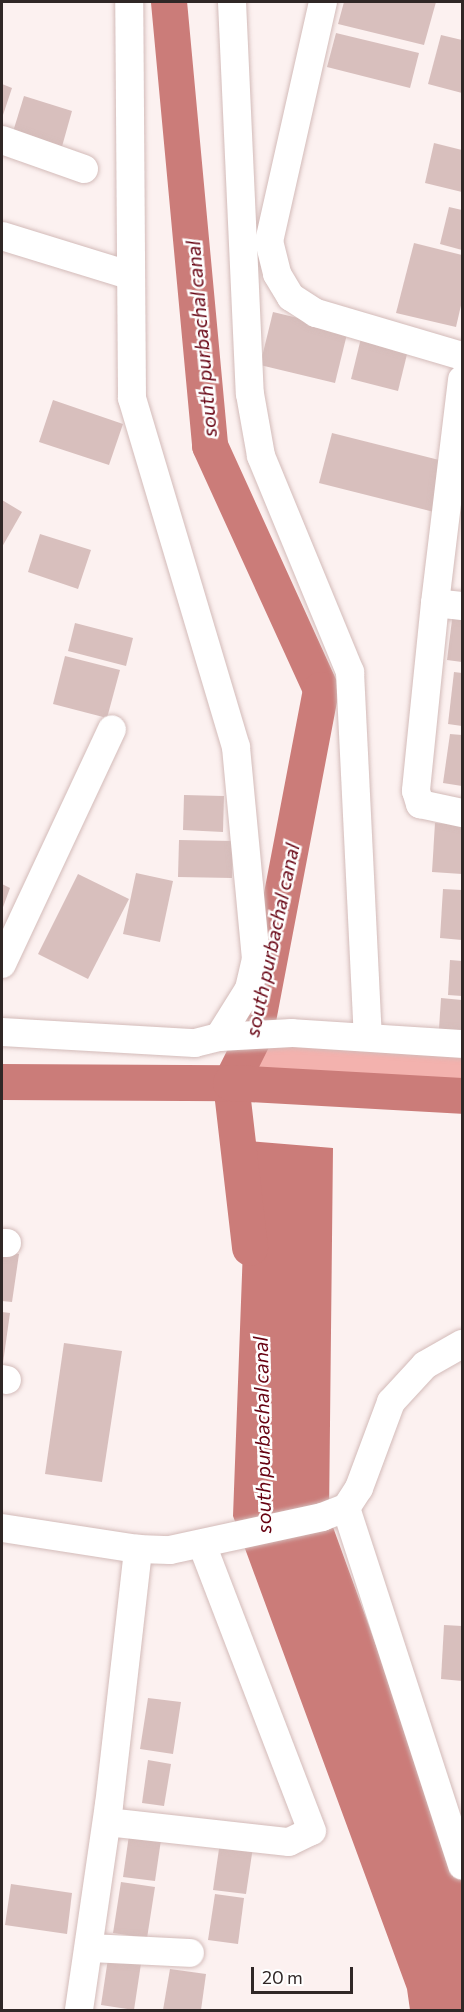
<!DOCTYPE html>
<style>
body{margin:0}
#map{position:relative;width:464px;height:2012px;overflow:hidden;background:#fcf1f0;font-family:Commissioner,sans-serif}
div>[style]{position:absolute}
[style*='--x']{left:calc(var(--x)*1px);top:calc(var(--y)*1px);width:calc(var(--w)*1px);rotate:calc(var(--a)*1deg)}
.green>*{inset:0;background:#f3b2ae}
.water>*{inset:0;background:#cb7c79}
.canal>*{height:36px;margin:-18px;padding:0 18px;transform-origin:18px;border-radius:18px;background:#cb7c79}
.building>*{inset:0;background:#d8bfbd}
.roads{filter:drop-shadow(0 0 2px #d3bbb9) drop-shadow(0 0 2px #d3bbb9)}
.minor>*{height:28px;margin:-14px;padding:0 14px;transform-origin:14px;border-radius:14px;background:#fff}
span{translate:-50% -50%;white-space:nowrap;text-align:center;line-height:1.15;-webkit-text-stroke:5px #fff;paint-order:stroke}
.water-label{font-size:20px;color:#660211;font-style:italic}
.frame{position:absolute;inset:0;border:3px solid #302726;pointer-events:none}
.scale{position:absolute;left:251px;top:1967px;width:102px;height:27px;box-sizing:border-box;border:3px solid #302726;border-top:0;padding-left:8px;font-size:18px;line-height:21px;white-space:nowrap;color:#302726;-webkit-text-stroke:4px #fff;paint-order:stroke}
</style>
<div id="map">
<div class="green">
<div style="clip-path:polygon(267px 1043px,462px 1056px,462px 1096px,231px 1083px)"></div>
</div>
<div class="water">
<div style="clip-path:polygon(247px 1141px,333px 1148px,329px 1516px,462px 1882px,462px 2010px,410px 2010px,407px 1989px,233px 1516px)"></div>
</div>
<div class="canal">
<div style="--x:169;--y:2;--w:446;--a:84.7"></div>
<div style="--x:210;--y:446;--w:268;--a:65.5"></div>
<div style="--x:321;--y:690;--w:351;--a:100.8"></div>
<div style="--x:255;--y:1035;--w:54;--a:116.6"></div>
<div style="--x:231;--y:1083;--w:166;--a:83.4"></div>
<div style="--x:2;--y:1082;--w:229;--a:0.3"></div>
<div style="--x:231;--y:1083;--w:231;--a:3.2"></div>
</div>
<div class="building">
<div style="clip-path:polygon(344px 2px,436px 2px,424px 45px,338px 24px)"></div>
<div style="clip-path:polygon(336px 33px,419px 53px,410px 88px,327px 67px)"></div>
<div style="clip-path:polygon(441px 35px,462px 40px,462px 93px,428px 84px)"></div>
<div style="clip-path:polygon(2px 84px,12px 88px,2px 118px)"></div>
<div style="clip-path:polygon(24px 96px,72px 111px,61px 150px,12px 135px)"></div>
<div style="clip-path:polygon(434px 143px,462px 150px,462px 192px,425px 183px)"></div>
<div style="clip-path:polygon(449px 207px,462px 210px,462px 250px,440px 244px)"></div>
<div style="clip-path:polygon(414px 243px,462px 255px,462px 301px,456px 327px,396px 313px)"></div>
<div style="clip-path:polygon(273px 312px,348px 330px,335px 383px,260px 365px)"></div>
<div style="clip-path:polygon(363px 330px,410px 342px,398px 391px,351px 379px)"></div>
<div style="clip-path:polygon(53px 400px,123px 424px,109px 465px,39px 442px)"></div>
<div style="clip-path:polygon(332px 433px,451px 463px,438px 513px,319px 483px)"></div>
<div style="clip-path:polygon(2px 500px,22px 512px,2px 547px)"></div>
<div style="clip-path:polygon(40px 534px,91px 550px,78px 589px,28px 572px)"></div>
<div style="clip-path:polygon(453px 612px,462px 613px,462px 662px,447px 660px)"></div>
<div style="clip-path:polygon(75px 623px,133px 638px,126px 666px,68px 651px)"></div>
<div style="clip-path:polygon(65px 656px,120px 670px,107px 718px,53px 704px)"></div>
<div style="clip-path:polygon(454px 672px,462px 673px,462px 726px,448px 724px)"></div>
<div style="clip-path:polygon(450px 734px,462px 735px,462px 786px,443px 783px)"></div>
<div style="clip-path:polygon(184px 795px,224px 796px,223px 832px,183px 830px)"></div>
<div style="clip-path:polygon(435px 823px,462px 825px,462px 874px,432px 872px)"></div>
<div style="clip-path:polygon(179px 840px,233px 841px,232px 878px,178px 877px)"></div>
<div style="clip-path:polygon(136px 873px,173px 881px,160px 942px,123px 934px)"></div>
<div style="clip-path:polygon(78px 874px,129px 899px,88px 979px,38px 954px)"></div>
<div style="clip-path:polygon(2px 884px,10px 888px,2px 910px)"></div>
<div style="clip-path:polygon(443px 889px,462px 890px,462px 940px,440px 938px)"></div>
<div style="clip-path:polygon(450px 960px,462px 961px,462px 996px,448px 995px)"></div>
<div style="clip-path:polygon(441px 998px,462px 1000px,462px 1031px,439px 1029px)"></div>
<div style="clip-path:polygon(2px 1251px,19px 1254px,12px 1302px,2px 1301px)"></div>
<div style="clip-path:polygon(2px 1312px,10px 1313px,3px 1363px,2px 1363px)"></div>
<div style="clip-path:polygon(64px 1343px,122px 1351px,102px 1482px,45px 1474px)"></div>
<div style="clip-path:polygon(444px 1625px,462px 1626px,462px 1681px,441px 1679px)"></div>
<div style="clip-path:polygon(148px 1698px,181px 1702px,173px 1754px,140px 1749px)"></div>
<div style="clip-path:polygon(148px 1760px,171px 1764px,164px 1806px,142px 1803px)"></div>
<div style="clip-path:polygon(130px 1828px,162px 1833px,155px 1881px,123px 1877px)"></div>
<div style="clip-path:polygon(220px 1842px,253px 1847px,246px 1894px,213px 1890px)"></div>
<div style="clip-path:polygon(121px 1882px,155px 1887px,147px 1938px,113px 1933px)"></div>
<div style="clip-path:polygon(11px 1884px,72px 1893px,67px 1934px,5px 1925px)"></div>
<div style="clip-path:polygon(215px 1894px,244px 1898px,238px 1944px,208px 1940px)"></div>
<div style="clip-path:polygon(109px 1952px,142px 1957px,134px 2010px,101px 2005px)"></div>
<div style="clip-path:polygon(170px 1969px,206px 1974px,201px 2010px,163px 2010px)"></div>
</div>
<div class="roads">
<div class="minor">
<div style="--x:232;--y:2;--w:392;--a:87.4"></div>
<div style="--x:250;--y:394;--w:63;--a:79.9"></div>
<div style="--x:261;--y:456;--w:234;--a:67.6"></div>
<div style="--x:350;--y:672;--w:364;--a:87.2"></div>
<div style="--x:323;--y:2;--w:245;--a:102.7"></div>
<div style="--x:269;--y:241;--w:34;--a:76"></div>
<div style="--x:277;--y:274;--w:27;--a:59"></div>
<div style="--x:291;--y:297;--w:30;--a:33"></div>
<div style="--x:316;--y:313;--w:152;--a:16.4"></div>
<div style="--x:2;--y:140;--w:87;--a:19.5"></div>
<div style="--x:2;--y:236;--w:133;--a:17.1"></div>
<div style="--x:435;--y:603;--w:225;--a:-83.1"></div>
<div style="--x:462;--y:606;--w:27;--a:-174"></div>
<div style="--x:435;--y:603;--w:189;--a:95.8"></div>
<div style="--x:416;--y:791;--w:14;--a:73"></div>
<div style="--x:420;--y:804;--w:43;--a:12.1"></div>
<div style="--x:2;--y:964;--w:259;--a:-64.9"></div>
<div style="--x:2;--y:1032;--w:193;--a:3.3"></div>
<div style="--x:195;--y:1043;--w:25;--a:-14"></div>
<div style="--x:219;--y:1037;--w:57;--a:-58"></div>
<div style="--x:249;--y:989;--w:31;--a:-77"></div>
<div style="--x:256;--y:959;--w:213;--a:-95.4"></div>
<div style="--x:236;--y:747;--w:364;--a:-106.6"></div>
<div style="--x:132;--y:398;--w:396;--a:-90.4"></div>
<div style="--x:219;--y:1037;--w:73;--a:-3.1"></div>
<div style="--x:292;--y:1033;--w:170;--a:3.7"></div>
<div style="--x:2;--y:1243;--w:5;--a:0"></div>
<div style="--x:2;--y:1379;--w:5;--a:11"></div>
<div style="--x:346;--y:1508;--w:376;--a:72"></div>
<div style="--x:2;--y:1528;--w:138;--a:8.8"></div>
<div style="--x:138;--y:1549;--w:32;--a:2"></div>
<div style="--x:170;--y:1550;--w:156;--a:-12.2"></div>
<div style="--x:322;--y:1517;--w:26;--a:-21"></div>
<div style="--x:346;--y:1508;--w:24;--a:-57"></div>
<div style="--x:359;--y:1488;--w:92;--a:-69.6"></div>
<div style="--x:391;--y:1402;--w:50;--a:-47.4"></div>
<div style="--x:425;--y:1365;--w:43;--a:-29.6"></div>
<div style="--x:107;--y:1822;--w:183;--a:6.3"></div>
<div style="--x:289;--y:1842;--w:25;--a:-26"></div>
<div style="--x:312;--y:1831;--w:307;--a:-111"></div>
<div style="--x:89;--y:1948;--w:101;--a:2.8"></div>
<div style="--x:79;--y:2010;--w:207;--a:-81.7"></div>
<div style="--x:109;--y:1805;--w:258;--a:-83.5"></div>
</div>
</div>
<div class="water-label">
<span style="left:201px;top:339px;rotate:-95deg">south purbachal canal</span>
<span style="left:272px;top:940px;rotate:-78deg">south purbachal canal</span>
<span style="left:262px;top:1435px;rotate:-91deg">south purbachal canal</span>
</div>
<div class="frame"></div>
<div class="scale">20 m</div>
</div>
